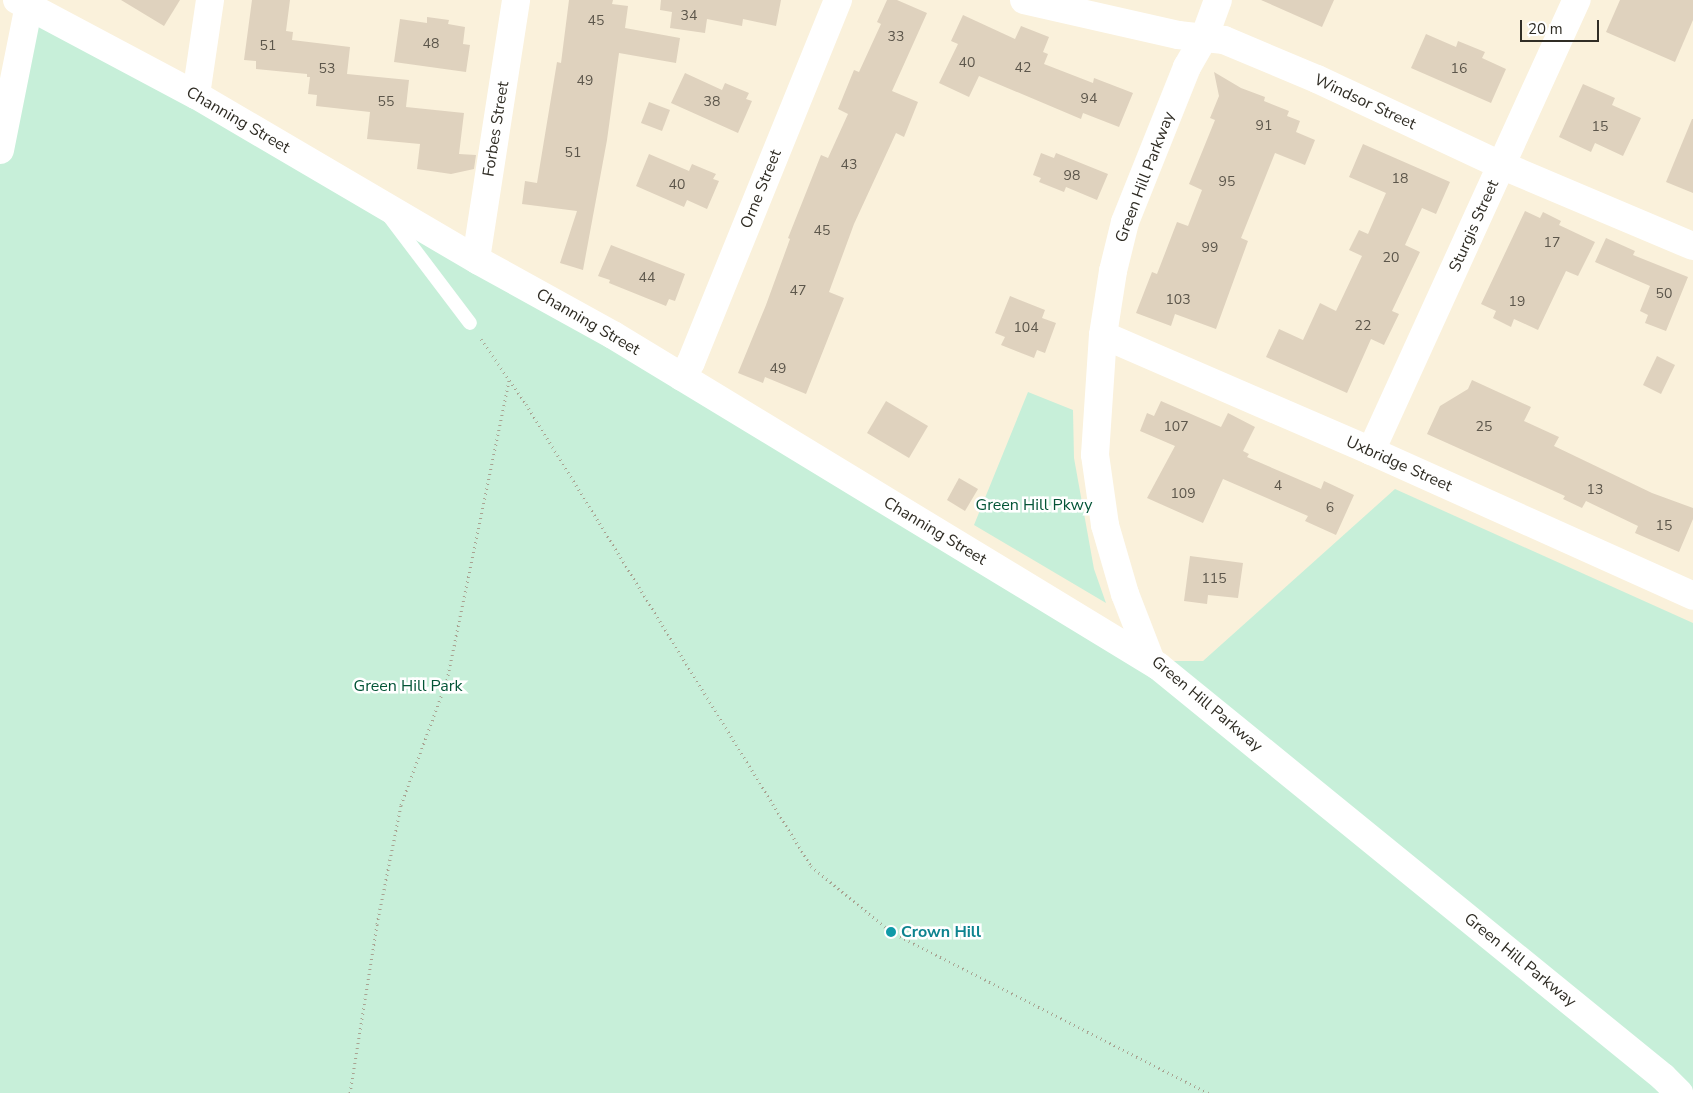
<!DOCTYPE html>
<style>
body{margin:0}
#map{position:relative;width:1693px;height:1093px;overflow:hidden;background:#faf1db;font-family:"Nunito Sans",sans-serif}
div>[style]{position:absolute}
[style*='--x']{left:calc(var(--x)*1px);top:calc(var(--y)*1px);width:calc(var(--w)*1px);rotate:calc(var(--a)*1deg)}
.green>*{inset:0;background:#c7efd9}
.building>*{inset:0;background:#dfd2be}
.path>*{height:3px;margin-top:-1.5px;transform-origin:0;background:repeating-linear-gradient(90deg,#a9a392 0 1px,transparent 0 5px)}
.lane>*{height:14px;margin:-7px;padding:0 7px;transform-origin:7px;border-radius:7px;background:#fff}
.street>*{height:28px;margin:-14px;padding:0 14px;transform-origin:14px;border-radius:14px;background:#fff}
.dots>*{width:14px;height:14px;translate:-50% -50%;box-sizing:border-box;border:2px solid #fff;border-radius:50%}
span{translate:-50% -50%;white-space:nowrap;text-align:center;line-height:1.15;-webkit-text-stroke:5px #fff;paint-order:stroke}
.number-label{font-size:14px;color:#5c564b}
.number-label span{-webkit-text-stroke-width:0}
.street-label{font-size:16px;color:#302d25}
.park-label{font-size:16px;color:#035436}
.culture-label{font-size:16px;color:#0d838f;font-weight:700}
.left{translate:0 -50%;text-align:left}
.scale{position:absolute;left:1520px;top:20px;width:79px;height:22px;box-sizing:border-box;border:2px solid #302d25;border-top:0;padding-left:6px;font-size:15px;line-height:18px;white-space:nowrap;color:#302d25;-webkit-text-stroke:4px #fff;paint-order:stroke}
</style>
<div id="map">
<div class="green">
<div style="clip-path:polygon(29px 5px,1151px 661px,1203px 661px,1395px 489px,1693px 623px,1693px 1093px,0 1093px,0 150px)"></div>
<div style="clip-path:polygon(1028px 392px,1073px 410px,1074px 458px,1094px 569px,1106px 603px,974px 525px)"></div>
</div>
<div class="building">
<div style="clip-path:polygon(121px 0,180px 0,164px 26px)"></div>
<div style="clip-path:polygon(252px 0,290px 0,286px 31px,293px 32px,292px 40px,350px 47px,347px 74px,409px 80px,406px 107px,464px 113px,459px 154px,476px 155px,474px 169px,451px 174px,417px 169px,420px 144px,367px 139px,370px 112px,316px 106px,317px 95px,308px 94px,310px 77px,307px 77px,307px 74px,256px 69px,256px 61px,244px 60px)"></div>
<div style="clip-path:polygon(569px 0,613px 0,612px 4px,628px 6px,625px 28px,680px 38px,676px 63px,619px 53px,607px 140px,583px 270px,560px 263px,577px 211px,522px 204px,525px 181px,537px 183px,557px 62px,561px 63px)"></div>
<div style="clip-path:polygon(661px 0,781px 0,776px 26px,743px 19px,742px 26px,707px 19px,705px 33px,670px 28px,672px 12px,660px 10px)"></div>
<div style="clip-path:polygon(887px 0,897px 0,927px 13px,892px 91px,918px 102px,904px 137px,896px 133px,854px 224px,829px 292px,844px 298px,806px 394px,765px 377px,763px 383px,738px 373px,766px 305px,790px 239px,788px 238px,821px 155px,828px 158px,848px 114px,838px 109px,854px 70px,859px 72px,881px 24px,877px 22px)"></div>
<div style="clip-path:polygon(1261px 0,1334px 0,1322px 27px)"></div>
<div style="clip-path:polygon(1620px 0,1693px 0,1693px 20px,1675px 62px,1606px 32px)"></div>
<div style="clip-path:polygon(963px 15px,1015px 39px,1021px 26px,1049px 37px,1043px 52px,1048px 54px,1044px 64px,1093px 83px,1094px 78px,1133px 93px,1119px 127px,1083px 113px,1081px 119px,979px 76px,969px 97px,939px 83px,958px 44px,951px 41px)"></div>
<div style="clip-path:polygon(427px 17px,449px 20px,448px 24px,465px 27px,463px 44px,470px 45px,466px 72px,394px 62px,400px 19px,427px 23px)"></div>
<div style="clip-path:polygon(1426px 34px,1456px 47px,1458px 41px,1485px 52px,1482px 58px,1506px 69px,1491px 103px,1411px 68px)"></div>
<div style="clip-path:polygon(1214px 72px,1241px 88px,1265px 97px,1264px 101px,1289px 111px,1287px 116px,1300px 121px,1296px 132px,1315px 140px,1305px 165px,1275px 153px,1241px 238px,1248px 241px,1216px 329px,1175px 314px,1171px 326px,1136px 313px,1152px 272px,1157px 274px,1177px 222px,1188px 226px,1202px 190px,1189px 184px,1215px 120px,1210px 118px,1219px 96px)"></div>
<div style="clip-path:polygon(685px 73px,722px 90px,725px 83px,749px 93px,746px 99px,752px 101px,738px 133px,671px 103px)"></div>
<div style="clip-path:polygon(1583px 84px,1615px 98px,1612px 105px,1641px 118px,1623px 156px,1595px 143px,1591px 152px,1559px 137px)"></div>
<div style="clip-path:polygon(649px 102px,670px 110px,662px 131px,641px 123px)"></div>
<div style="clip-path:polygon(1692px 119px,1693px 119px,1693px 193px,1666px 182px)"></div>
<div style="clip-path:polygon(1363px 144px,1450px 182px,1436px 214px,1422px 208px,1405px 245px,1420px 252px,1392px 311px,1399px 314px,1384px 345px,1371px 339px,1347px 393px,1266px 357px,1279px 329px,1303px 340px,1320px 303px,1336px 311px,1362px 256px,1349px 250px,1359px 230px,1368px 234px,1386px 193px,1349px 177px)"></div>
<div style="clip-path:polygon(1041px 153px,1054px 158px,1056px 153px,1108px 174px,1097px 200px,1066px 187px,1064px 192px,1039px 182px,1041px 178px,1033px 175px)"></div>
<div style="clip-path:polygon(649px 154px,689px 171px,692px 164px,716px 174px,713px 179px,719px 181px,707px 209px,687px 200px,684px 207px,636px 186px)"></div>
<div style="clip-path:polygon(1525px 211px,1540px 218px,1543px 212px,1561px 221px,1559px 225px,1595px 242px,1578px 276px,1566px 271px,1538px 330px,1514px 319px,1511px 327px,1493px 318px,1496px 311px,1481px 304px)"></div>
<div style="clip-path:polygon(1606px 238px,1635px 251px,1633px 255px,1688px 277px,1666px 331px,1645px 323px,1648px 315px,1640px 311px,1650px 286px,1595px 262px)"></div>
<div style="clip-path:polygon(611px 245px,685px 274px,675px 301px,669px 299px,666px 306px,609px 283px,610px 280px,598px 276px)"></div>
<div style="clip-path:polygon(1010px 296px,1045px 310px,1042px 318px,1056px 323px,1045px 353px,1037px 350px,1034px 358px,1001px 345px,1005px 337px,995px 333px)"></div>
<div style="clip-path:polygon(1657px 356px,1675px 365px,1661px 394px,1643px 385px)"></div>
<div style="clip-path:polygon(1472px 380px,1531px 407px,1524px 421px,1559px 437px,1554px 446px,1652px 493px,1693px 508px,1693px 519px,1679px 552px,1635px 533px,1638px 526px,1586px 501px,1582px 508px,1563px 499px,1565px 496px,1427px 434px,1440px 406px,1468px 389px)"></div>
<div style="clip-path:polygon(886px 401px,928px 426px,909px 458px,867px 433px)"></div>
<div style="clip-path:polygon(1161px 401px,1221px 427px,1228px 413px,1255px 427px,1243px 451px,1249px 454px,1247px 457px,1321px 489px,1324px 481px,1354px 495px,1336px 535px,1305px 521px,1308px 516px,1223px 479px,1203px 523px,1147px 498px,1175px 446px,1140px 431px,1147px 413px,1154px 416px)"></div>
<div style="clip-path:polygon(959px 478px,978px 489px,965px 511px,947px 500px)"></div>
<div style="clip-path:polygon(1190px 556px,1243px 563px,1238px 598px,1208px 595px,1207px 604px,1184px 601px)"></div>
</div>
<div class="path">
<div style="--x:481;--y:339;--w:79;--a:55.3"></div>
<div style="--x:526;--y:404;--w:543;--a:58.33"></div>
<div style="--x:811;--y:866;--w:104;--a:39.5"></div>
<div style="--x:891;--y:932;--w:356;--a:26.9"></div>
<div style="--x:350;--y:1093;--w:171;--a:-80.9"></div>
<div style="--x:377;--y:924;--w:121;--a:-78.6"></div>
<div style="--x:401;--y:805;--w:133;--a:-69.8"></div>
<div style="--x:447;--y:680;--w:306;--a:-78.3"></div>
</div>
<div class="lane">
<div style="--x:389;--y:216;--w:134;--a:52.9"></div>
</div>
<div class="street">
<div style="--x:17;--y:0;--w:203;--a:28"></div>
<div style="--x:196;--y:95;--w:328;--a:30.4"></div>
<div style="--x:479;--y:261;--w:153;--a:28.9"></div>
<div style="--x:613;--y:335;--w:638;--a:31.27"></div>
<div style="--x:1158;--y:666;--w:651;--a:39.14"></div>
<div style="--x:1663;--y:1077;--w:23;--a:45"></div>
<div style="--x:1024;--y:0;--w:158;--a:12.8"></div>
<div style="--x:1178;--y:35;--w:46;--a:6.2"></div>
<div style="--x:1224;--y:40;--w:101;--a:22.8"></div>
<div style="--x:1317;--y:79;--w:203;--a:25.1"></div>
<div style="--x:1501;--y:165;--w:208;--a:22.9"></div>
<div style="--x:196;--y:95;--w:96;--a:-81.6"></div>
<div style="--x:0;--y:150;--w:148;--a:-78.7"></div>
<div style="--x:476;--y:259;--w:262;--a:-81.2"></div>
<div style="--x:1103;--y:335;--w:292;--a:23.4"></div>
<div style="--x:1371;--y:451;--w:353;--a:24.2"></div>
<div style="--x:682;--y:377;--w:17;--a:-59"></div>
<div style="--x:691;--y:362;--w:391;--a:-67.9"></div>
<div style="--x:1371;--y:451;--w:496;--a:-65.5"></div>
<div style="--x:1151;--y:661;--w:72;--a:-111.2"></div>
<div style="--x:1125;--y:594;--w:72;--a:-106.2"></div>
<div style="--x:1105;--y:525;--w:71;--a:-98.1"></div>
<div style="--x:1095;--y:455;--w:120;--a:-86.2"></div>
<div style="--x:1103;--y:335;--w:65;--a:-81.1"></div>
<div style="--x:1113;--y:271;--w:50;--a:-76.2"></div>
<div style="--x:1125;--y:222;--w:167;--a:-68.2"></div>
<div style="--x:1187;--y:67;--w:34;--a:-60"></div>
<div style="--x:1204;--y:38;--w:40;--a:-69.8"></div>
</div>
<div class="dots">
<div style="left:891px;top:932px;background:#0f9aa8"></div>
</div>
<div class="number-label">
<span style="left:689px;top:16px">34</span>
<span style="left:596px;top:21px">45</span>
<span style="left:896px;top:37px">33</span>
<span style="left:431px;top:44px">48</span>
<span style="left:268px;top:46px">51</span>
<span style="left:967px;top:63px">40</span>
<span style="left:1023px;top:68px">42</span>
<span style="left:327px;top:69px">53</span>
<span style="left:1459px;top:69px">16</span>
<span style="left:585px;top:81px">49</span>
<span style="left:1089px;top:99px">94</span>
<span style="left:386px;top:102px">55</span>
<span style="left:712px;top:102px">38</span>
<span style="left:1264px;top:126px">91</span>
<span style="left:1600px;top:127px">15</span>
<span style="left:573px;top:153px">51</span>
<span style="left:849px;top:165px">43</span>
<span style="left:1072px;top:176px">98</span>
<span style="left:1400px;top:179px">18</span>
<span style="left:1227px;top:182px">95</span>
<span style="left:677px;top:185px">40</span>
<span style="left:822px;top:231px">45</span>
<span style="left:1552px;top:243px">17</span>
<span style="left:1210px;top:248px">99</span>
<span style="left:1391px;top:258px">20</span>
<span style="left:647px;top:278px">44</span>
<span style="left:798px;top:291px">47</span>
<span style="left:1664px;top:294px">50</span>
<span style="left:1178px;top:300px">103</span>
<span style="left:1517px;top:302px">19</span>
<span style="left:1363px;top:326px">22</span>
<span style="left:1026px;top:328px">104</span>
<span style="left:778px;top:369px">49</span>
<span style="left:1176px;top:427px">107</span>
<span style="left:1484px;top:427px">25</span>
<span style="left:1278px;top:486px">4</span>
<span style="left:1595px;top:490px">13</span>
<span style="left:1183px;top:494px">109</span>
<span style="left:1330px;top:508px">6</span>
<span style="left:1664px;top:526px">15</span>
<span style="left:1214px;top:579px">115</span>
</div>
<div class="street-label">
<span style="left:1365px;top:102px;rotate:25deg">Windsor Street</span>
<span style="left:238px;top:120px;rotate:30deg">Channing Street</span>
<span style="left:496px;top:129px;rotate:-81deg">Forbes Street</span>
<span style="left:1145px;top:177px;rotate:-69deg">Green Hill Parkway</span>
<span style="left:761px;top:189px;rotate:-68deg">Orne Street</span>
<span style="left:1474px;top:226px;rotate:-66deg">Sturgis Street</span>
<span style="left:588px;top:322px;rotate:30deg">Channing Street</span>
<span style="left:1399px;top:464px;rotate:24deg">Uxbridge Street</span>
<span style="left:935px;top:531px;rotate:31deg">Channing Street</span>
<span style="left:1207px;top:704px;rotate:40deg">Green Hill Parkway</span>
<span style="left:1520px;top:960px;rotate:39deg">Green Hill Parkway</span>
</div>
<div class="park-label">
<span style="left:1034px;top:505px">Green Hill Pkwy</span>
<span style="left:408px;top:686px">Green Hill Park</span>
</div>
<div class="culture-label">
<span class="left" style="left:901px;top:932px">Crown Hill</span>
</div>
<div class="scale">20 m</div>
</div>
